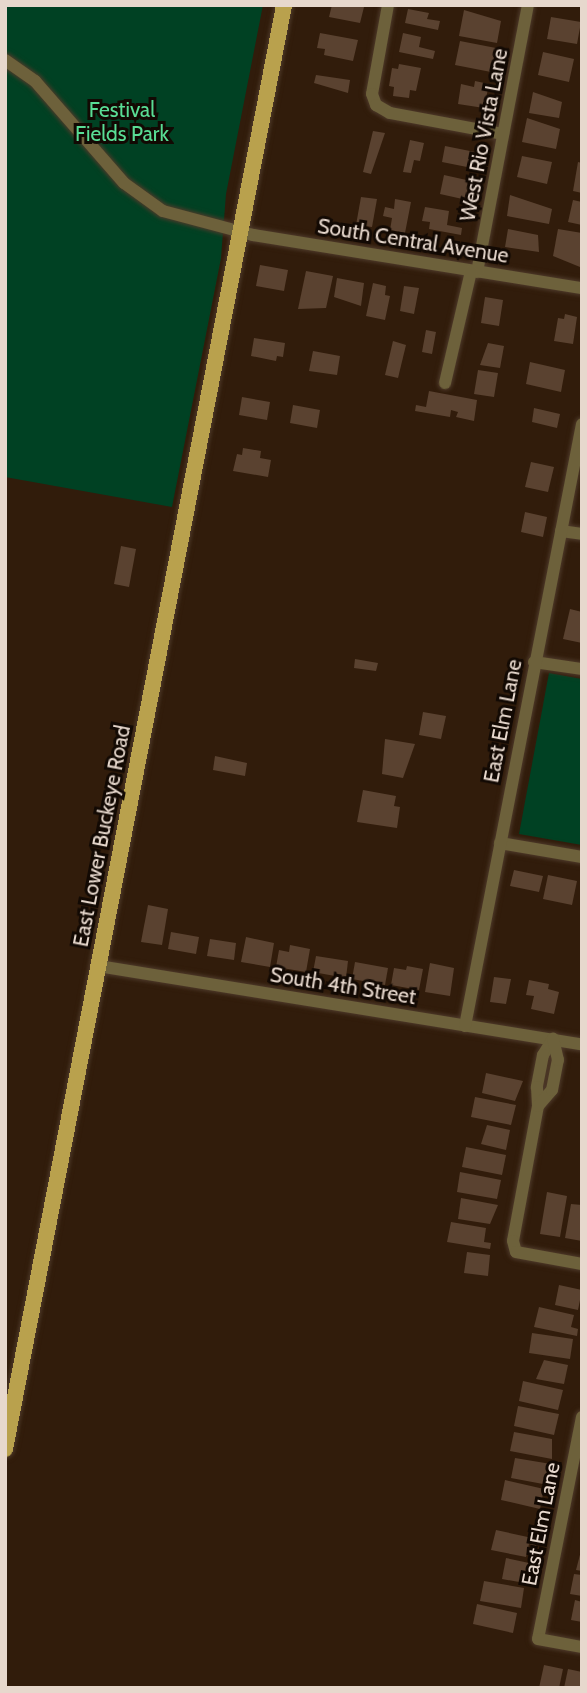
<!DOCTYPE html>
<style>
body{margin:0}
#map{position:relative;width:587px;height:1693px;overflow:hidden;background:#311c0b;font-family:Cabin,sans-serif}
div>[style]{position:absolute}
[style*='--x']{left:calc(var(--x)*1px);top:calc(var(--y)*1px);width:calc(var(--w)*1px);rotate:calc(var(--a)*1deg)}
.green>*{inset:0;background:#004123}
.building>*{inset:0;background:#5a4230}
.roads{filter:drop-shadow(0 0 2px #4e3a2a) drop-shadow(0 0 2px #4e3a2a)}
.minor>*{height:12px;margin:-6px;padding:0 6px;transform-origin:6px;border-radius:6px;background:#6d613b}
.major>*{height:16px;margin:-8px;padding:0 8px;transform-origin:8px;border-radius:8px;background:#b9a14d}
span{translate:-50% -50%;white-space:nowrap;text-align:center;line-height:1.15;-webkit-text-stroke:6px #120903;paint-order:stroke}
.park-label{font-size:21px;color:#59dd95}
.street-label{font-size:21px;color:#e7d8cd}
.frame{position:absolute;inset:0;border:7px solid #e7d8cd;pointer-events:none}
</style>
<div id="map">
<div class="green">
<div style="clip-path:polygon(5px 5px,263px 5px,226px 194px,221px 258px,172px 507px,5px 477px)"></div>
<div style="clip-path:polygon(549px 673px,582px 679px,582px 845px,519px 834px)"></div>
</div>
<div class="building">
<div style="clip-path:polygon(332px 5px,364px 7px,360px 23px,329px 17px)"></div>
<div style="clip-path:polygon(408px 9px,429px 13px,427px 19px,440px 21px,438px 30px,405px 23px)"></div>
<div style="clip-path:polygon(464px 10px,501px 21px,497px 43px,459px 36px)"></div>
<div style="clip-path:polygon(551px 17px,581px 22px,577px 44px,547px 39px)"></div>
<div style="clip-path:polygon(320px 33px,358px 40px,353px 61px,324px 55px,325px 49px,317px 48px)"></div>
<div style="clip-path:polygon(403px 33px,421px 37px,419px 47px,435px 51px,433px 59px,399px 52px)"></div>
<div style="clip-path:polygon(460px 41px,496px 48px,491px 72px,455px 65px)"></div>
<div style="clip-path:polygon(543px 52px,574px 59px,569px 82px,538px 75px)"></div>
<div style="clip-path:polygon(399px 64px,421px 68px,416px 91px,410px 90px,409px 98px,393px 96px,394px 87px,389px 86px,392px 68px,398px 69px)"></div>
<div style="clip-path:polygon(316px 75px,350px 80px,348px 93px,314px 83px)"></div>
<div style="clip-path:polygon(475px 81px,489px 84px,484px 108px,458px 104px,461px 84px,474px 87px)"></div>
<div style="clip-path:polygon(533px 92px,562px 102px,559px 118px,529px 113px)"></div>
<div style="clip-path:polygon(527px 118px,560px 129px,556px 149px,522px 142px)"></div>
<div style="clip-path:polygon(373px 131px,385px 133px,371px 174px,363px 172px)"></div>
<div style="clip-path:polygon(410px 140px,424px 143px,420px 161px,414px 160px,411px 173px,403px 172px)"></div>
<div style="clip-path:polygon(445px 146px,475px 152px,472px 168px,442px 162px)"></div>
<div style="clip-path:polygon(522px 156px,552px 162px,547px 184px,517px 177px)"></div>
<div style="clip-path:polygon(578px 162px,582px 163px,582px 193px,573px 191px)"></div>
<div style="clip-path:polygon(444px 175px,471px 181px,467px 200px,440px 194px)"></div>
<div style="clip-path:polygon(510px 195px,552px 209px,549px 224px,507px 216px)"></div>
<div style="clip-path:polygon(361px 197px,377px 199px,372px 227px,356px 225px)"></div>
<div style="clip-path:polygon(395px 199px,411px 202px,405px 233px,390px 230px,392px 218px,383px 216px,385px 207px,394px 209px)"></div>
<div style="clip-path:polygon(573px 200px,582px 202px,582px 225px,568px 222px)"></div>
<div style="clip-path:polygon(425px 207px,449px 211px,447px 225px,462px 228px,461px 235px,429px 229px,430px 222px,422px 221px)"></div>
<div style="clip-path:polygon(508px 229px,538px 235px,539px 252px,505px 247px)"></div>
<div style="clip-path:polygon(558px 229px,582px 233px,580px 267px,553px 256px)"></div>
<div style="clip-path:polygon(260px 265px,288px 270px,284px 291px,256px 286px)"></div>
<div style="clip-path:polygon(306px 271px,333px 276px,326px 308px,298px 309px)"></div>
<div style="clip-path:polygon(337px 278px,364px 283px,361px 306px,334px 297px)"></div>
<div style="clip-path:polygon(373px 283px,386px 286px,385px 295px,390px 296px,385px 320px,366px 316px)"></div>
<div style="clip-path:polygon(404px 286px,419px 288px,414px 314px,400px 311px)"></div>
<div style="clip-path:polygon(485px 297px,503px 300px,499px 326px,481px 323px)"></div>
<div style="clip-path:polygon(565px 314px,577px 317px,573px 344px,554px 341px,558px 318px,564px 319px)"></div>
<div style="clip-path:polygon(426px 330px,436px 332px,432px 354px,422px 352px)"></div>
<div style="clip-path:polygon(254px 338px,285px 343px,283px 357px,277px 356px,276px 361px,251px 356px)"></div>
<div style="clip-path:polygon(393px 341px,406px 345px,398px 378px,385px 375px)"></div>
<div style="clip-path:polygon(488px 343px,504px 346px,500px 368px,480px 365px)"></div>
<div style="clip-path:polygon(313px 351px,340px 356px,337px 375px,309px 371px)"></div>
<div style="clip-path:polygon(530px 362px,565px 370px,561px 392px,526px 384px)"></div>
<div style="clip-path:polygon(478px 370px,498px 373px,494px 397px,474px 394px)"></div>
<div style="clip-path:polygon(429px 391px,477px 400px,474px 421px,456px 417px,458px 412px,451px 410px,450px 417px,415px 411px,416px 405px,426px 407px)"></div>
<div style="clip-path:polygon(242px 397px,270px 402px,267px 420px,239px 415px)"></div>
<div style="clip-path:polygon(293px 405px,320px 410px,317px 428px,290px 423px)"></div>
<div style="clip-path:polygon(534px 408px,560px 414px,557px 428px,532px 422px)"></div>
<div style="clip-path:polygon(243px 448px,261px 451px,260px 458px,271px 460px,268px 477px,233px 471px,237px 454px,242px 455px)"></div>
<div style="clip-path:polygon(531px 462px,554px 467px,548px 492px,525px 487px)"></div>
<div style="clip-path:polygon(525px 512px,547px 517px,543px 537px,521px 532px)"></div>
<div style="clip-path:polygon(121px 546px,136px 549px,129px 587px,114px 584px)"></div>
<div style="clip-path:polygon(570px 609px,582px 612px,582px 643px,563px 639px)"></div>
<div style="clip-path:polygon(355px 659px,378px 663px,376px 671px,354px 668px)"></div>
<div style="clip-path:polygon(423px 712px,446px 716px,441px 739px,419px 735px)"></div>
<div style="clip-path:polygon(385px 739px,415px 744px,403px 778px,382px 774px)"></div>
<div style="clip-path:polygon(215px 756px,247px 763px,245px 776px,213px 770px)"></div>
<div style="clip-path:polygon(363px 790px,396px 796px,394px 806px,400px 807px,397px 828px,357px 822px)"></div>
<div style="clip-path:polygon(514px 870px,543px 876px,539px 892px,510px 886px)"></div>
<div style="clip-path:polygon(548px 875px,577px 881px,572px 905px,543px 899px)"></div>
<div style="clip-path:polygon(148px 905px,168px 909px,162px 945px,141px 942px)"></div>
<div style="clip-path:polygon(171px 932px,199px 937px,196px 954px,168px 949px)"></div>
<div style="clip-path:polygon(246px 937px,274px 943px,270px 967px,241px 962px)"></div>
<div style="clip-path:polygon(210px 939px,236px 943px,234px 960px,207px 956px)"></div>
<div style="clip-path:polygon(290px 945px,310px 949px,306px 972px,276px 967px,279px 950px,289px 952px)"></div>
<div style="clip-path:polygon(316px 956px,348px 961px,346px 978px,313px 972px)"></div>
<div style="clip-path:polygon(355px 962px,388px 968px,385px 985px,352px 979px)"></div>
<div style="clip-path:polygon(430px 963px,454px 968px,450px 996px,425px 992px)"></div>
<div style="clip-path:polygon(407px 966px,423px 969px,419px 990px,391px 985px,394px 968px,406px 970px)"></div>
<div style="clip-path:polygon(494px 977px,511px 979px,506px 1004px,490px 1002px)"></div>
<div style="clip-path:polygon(529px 980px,549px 984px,548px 989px,559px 992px,554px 1014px,531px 1009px,534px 996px,526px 995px)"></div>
<div style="clip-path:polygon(486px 1073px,523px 1081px,515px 1101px,482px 1093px)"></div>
<div style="clip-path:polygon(475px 1097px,516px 1105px,511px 1125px,471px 1117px)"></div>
<div style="clip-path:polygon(487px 1125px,510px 1130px,506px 1150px,481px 1144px)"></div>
<div style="clip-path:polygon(466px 1147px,506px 1155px,502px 1175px,462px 1167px)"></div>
<div style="clip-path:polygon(460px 1172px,501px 1180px,497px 1199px,457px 1192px)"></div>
<div style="clip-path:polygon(547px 1192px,567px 1196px,560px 1237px,540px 1234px)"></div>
<div style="clip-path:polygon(461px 1198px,498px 1205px,490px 1224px,458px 1219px)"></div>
<div style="clip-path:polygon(571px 1204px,582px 1205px,582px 1241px,565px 1238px)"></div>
<div style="clip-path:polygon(451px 1222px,486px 1228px,484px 1242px,491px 1243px,490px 1249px,447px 1242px)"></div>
<div style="clip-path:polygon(467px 1252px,490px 1255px,488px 1276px,464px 1273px)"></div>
<div style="clip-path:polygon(559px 1285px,582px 1290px,578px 1310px,555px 1305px)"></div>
<div style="clip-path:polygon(539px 1307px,574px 1315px,571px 1327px,578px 1329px,577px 1336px,534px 1327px)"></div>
<div style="clip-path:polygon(532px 1333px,573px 1339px,570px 1359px,529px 1353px)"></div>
<div style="clip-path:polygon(544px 1360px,568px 1365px,564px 1384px,536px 1379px)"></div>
<div style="clip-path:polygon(523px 1381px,563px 1390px,558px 1410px,519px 1401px)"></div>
<div style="clip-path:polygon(518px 1406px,559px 1414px,554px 1435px,514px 1426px)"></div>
<div style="clip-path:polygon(514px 1432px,552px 1439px,552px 1459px,510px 1451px)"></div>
<div style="clip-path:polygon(515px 1458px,551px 1464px,549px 1476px,545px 1475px,543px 1484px,511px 1478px)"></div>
<div style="clip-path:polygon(505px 1480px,544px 1489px,540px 1509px,501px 1500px)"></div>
<div style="clip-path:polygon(496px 1530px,537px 1539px,536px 1546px,529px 1544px,526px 1557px,491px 1550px)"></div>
<div style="clip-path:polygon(582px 1547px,582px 1571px,576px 1570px)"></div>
<div style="clip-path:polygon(506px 1558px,529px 1563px,525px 1583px,502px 1579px)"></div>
<div style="clip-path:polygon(574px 1574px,582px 1575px,582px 1596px,570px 1594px)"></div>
<div style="clip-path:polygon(484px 1581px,524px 1588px,521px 1608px,480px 1601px)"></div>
<div style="clip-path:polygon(575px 1600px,582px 1602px,582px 1622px,571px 1620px)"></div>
<div style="clip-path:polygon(477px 1604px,517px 1613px,513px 1633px,473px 1624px)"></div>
<div style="clip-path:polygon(544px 1665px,563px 1669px,559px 1688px,539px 1688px)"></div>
<div style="clip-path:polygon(568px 1669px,582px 1672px,582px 1688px,564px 1688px)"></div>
</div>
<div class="roads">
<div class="minor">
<div style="--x:388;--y:5;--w:90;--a:100.2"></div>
<div style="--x:372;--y:94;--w:12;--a:70"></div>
<div style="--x:376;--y:105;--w:16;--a:30"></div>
<div style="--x:390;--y:113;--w:115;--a:10.5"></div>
<div style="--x:5;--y:60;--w:37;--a:35"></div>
<div style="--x:35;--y:81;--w:135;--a:48.9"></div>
<div style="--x:124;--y:183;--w:48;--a:35.7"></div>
<div style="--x:163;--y:211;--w:93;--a:14.9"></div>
<div style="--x:253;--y:235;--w:333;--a:9.2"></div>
<div style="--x:477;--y:272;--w:272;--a:-79.2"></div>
<div style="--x:445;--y:383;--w:115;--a:-76.9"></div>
<div style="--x:561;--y:531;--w:21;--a:8"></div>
<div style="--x:534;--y:662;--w:49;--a:8.3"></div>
<div style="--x:500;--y:843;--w:83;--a:9.7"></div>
<div style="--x:98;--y:966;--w:490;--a:9.2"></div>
<div style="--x:465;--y:1026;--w:613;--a:-79"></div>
<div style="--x:553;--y:1039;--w:19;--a:122"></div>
<div style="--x:543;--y:1055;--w:33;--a:101"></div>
<div style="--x:537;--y:1087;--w:19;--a:87"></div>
<div style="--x:538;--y:1106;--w:137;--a:100.5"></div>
<div style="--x:513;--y:1241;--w:11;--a:75"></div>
<div style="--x:516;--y:1252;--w:67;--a:10.3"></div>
<div style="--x:538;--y:1106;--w:21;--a:-49"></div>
<div style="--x:552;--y:1090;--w:31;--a:-79"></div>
<div style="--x:558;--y:1060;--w:22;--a:-103"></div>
<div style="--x:582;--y:1417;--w:226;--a:101.2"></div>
<div style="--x:538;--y:1639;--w:45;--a:10.3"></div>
</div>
<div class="major">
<div style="--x:5;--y:1449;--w:1471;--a:-79.06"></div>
</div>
</div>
<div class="park-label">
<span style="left:122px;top:122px">Festival<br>Fields Park</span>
</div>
<div class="street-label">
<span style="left:484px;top:135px;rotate:-79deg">West Rio Vista Lane</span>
<span style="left:413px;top:241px;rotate:9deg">South Central Avenue</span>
<span style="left:503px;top:721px;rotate:-79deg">East Elm Lane</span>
<span style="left:102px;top:836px;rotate:-79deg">East Lower Buckeye Road</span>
<span style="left:343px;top:986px;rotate:9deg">South 4th Street</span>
<span style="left:541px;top:1524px;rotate:-79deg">East Elm Lane</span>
</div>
<div class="frame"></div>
</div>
